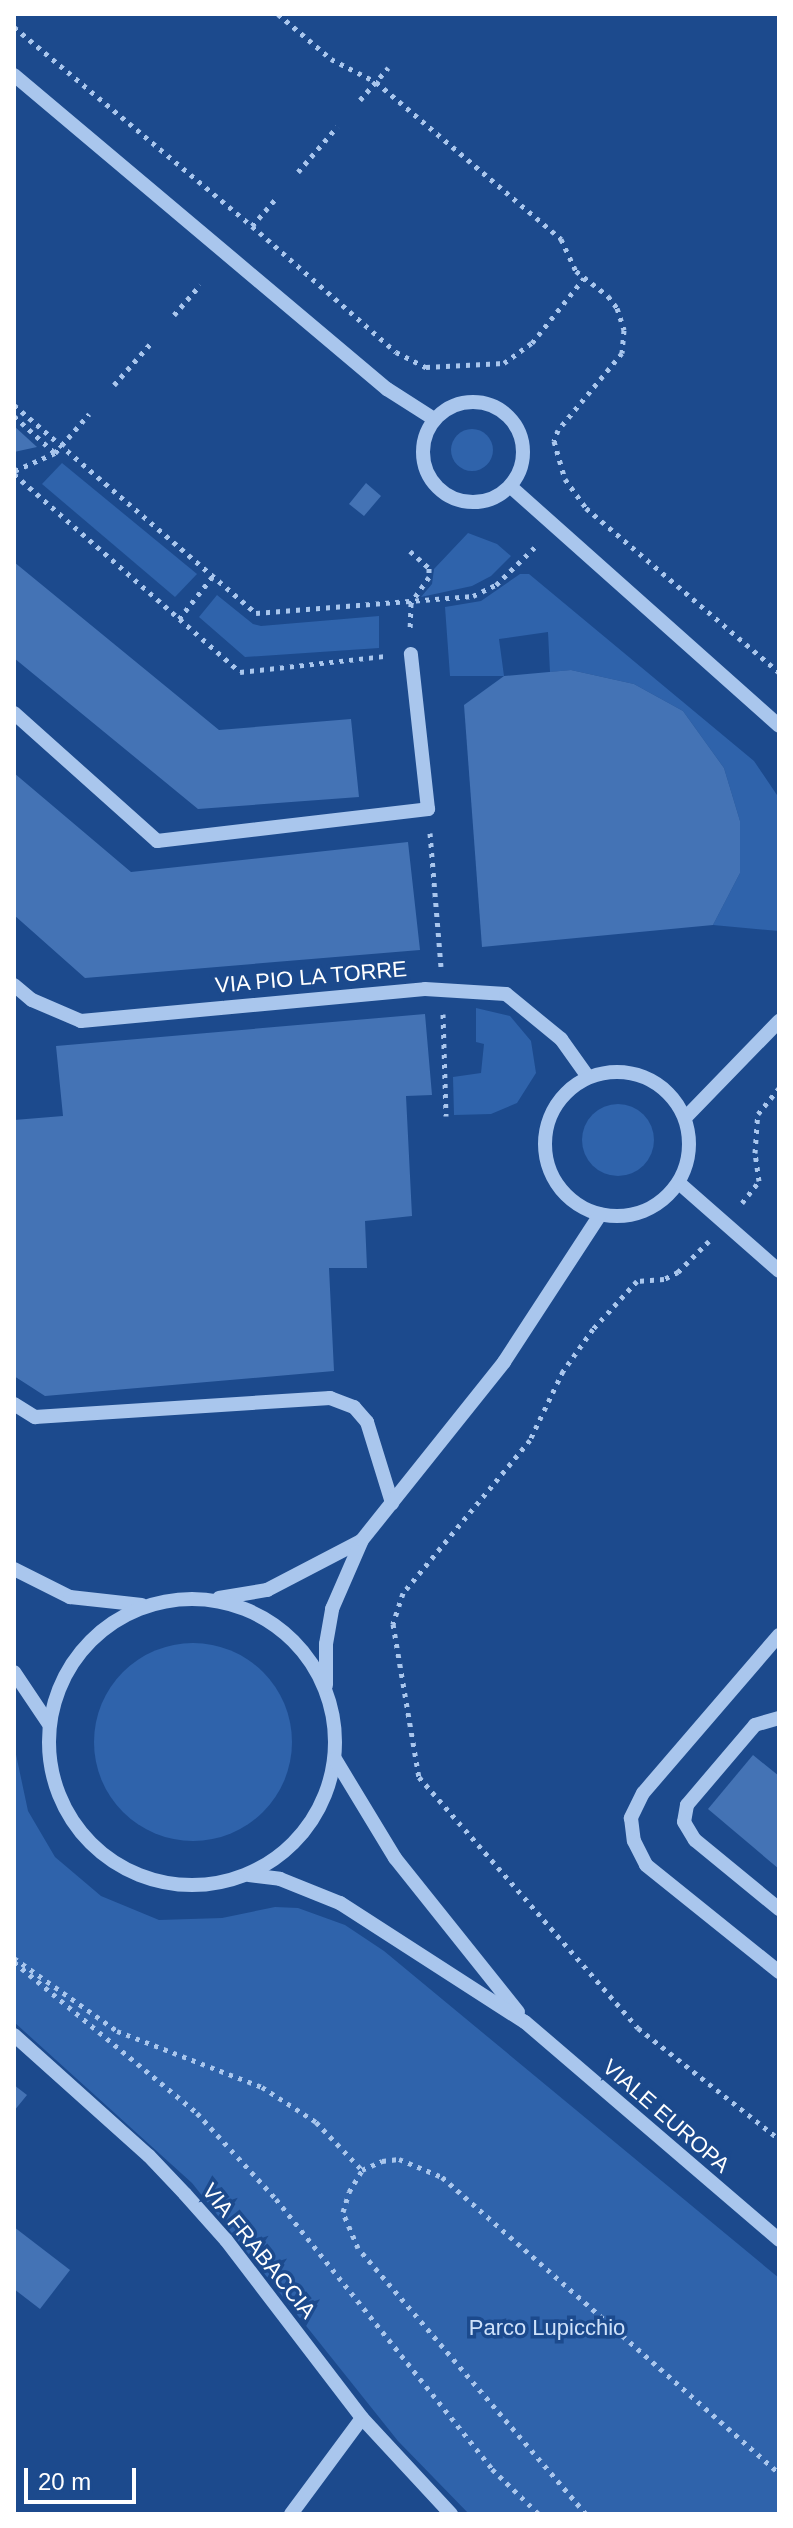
<!DOCTYPE html>
<style>
body{margin:0}
#map{position:relative;width:793px;height:2528px;overflow:hidden;background:#1c4a8d;font-family:Arial,sans-serif}
div>[style]{position:absolute}
[style*='--x']{left:calc(var(--x)*1px);top:calc(var(--y)*1px);width:calc(var(--w)*1px);rotate:calc(var(--a)*1deg)}
.green>*{inset:0;background:#2f63ab}
.round{border-radius:50%}
.building>*{inset:0;background:#4473b5}
.path>*{height:5px;margin-top:-2.5px;transform-origin:0;background:repeating-linear-gradient(90deg,#a9c6ed 0 4px,transparent 0 10px)}
.minor>*{height:14px;margin:-7px;padding:0 7px;transform-origin:7px;border-radius:7px;background:#a9c6ed}
.minor>.ring{margin:-7px;padding:0;box-sizing:content-box;background:none;border:14px solid #a9c6ed;border-radius:50%}
span{translate:-50% -50%;white-space:nowrap;text-align:center;line-height:1.15;-webkit-text-stroke:7px #1c4a8d;paint-order:stroke}
.street-label{font-size:22px;color:#fff}
.park-label{font-size:22px;color:#cee1fa}
.frame{position:absolute;inset:0;border:16px solid #fff;pointer-events:none}
.scale{position:absolute;left:24px;top:2468px;width:112px;height:36px;box-sizing:border-box;border:4px solid #fff;border-top:0;padding-left:10px;font-size:24px;line-height:28px;white-space:nowrap;color:#fff;-webkit-text-stroke:6px #1c4a8d;paint-order:stroke}
</style>
<div id="map">
<div class="green">
<div class="round" style="left:451px;top:429px;width:42px;height:42px"></div>
<div style="clip-path:polygon(62px 463px,197px 574px,175px 597px,42px 484px)"></div>
<div style="clip-path:polygon(468px 533px,497px 544px,511px 556px,491px 576px,472px 586px,421px 597px,432px 584px,434px 569px)"></div>
<div style="clip-path:polygon(520px 574px,529px 574px,754px 761px,779px 798px,779px 931px,713px 925px,740px 873px,740px 821px,724px 768px,683px 711px,634px 684px,571px 670px,550px 672px,548px 632px,499px 639px,504px 676px,450px 676px,445px 607px,481px 601px)"></div>
<div style="clip-path:polygon(217px 595px,253px 624px,261px 626px,379px 616px,379px 648px,245px 657px,199px 617px)"></div>
<div style="clip-path:polygon(476px 1008px,510px 1016px,531px 1041px,536px 1073px,517px 1103px,491px 1114px,454px 1115px,453px 1077px,481px 1073px,484px 1044px,476px 1042px)"></div>
<div class="round" style="left:582px;top:1104px;width:72px;height:72px"></div>
<div class="round" style="left:94px;top:1643px;width:198px;height:198px"></div>
<div style="clip-path:polygon(14px 1745px,28px 1811px,55px 1857px,101px 1896px,159px 1920px,222px 1918px,275px 1907px,298px 1908px,345px 1925px,384px 1951px,779px 2278px,779px 2514px,469px 2514px,398px 2441px,192px 2183px,14px 2022px)"></div>
</div>
<div class="building">
<div style="clip-path:polygon(14px 426px,37px 447px,14px 452px)"></div>
<div style="clip-path:polygon(366px 483px,381px 496px,364px 516px,349px 504px)"></div>
<div style="clip-path:polygon(14px 562px,219px 730px,351px 719px,359px 797px,198px 809px,14px 658px)"></div>
<div style="clip-path:polygon(571px 670px,634px 684px,683px 711px,724px 768px,740px 821px,740px 873px,713px 925px,482px 947px,464px 705px,504px 676px)"></div>
<div style="clip-path:polygon(14px 773px,131px 872px,408px 842px,420px 950px,85px 978px,14px 915px)"></div>
<div style="clip-path:polygon(425px 1014px,432px 1095px,406px 1096px,412px 1216px,365px 1221px,367px 1268px,329px 1268px,334px 1371px,45px 1396px,14px 1376px,14px 1120px,63px 1116px,56px 1046px)"></div>
<div style="clip-path:polygon(753px 1755px,779px 1776px,779px 1869px,708px 1809px)"></div>
<div style="clip-path:polygon(14px 2085px,27px 2095px,14px 2111px)"></div>
<div style="clip-path:polygon(14px 2227px,70px 2270px,40px 2309px,14px 2289px)"></div>
</div>
<div class="path">
<div style="--x:278;--y:14;--w:70;--a:40.3"></div>
<div style="--x:331;--y:59;--w:51;--a:27.1"></div>
<div style="--x:376;--y:82;--w:243;--a:40.3"></div>
<div style="--x:561;--y:239;--w:35;--a:65"></div>
<div style="--x:576;--y:271;--w:41;--a:38"></div>
<div style="--x:608;--y:296;--w:15;--a:53"></div>
<div style="--x:617;--y:308;--w:23;--a:72"></div>
<div style="--x:624;--y:330;--w:23;--a:95"></div>
<div style="--x:622;--y:353;--w:100;--a:129.7"></div>
<div style="--x:558;--y:430;--w:12;--a:110"></div>
<div style="--x:554;--y:441;--w:40;--a:74"></div>
<div style="--x:565;--y:479;--w:36;--a:54"></div>
<div style="--x:586;--y:508;--w:253;--a:40.4"></div>
<div style="--x:14;--y:27;--w:310;--a:39.9"></div>
<div style="--x:252;--y:226;--w:191;--a:41.2"></div>
<div style="--x:396;--y:352;--w:34;--a:27"></div>
<div style="--x:426;--y:367;--w:78;--a:-2.9"></div>
<div style="--x:504;--y:363;--w:34;--a:-36"></div>
<div style="--x:532;--y:343;--w:83;--a:-51.3"></div>
<div style="--x:360;--y:100;--w:43;--a:-48.8"></div>
<div style="--x:298;--y:172;--w:60;--a:-49.1"></div>
<div style="--x:252;--y:226;--w:38;--a:-49"></div>
<div style="--x:174;--y:315;--w:40;--a:-49"></div>
<div style="--x:114;--y:385;--w:56;--a:-48.6"></div>
<div style="--x:14;--y:405;--w:319;--a:40.7"></div>
<div style="--x:256;--y:613;--w:218;--a:-4.5"></div>
<div style="--x:473;--y:596;--w:25;--a:-26"></div>
<div style="--x:496;--y:585;--w:57;--a:-44.3"></div>
<div style="--x:14;--y:416;--w:55;--a:42.1"></div>
<div style="--x:55;--y:453;--w:45;--a:156.3"></div>
<div style="--x:55;--y:453;--w:52;--a:-48.9"></div>
<div style="--x:14;--y:474;--w:300;--a:41.2"></div>
<div style="--x:240;--y:672;--w:147;--a:-6.3"></div>
<div style="--x:410;--y:551;--w:25;--a:42"></div>
<div style="--x:429;--y:568;--w:9;--a:90"></div>
<div style="--x:429;--y:577;--w:32;--a:125"></div>
<div style="--x:411;--y:603;--w:26;--a:92"></div>
<div style="--x:179;--y:619;--w:55;--a:-51.7"></div>
<div style="--x:430;--y:833;--w:134;--a:85.3"></div>
<div style="--x:443;--y:1014;--w:102;--a:88.3"></div>
<div style="--x:742;--y:1203;--w:28;--a:-52"></div>
<div style="--x:759;--y:1181;--w:28;--a:-98"></div>
<div style="--x:755;--y:1153;--w:39;--a:-86"></div>
<div style="--x:758;--y:1114;--w:33;--a:-51"></div>
<div style="--x:709;--y:1241;--w:44;--a:135"></div>
<div style="--x:678;--y:1272;--w:16;--a:153"></div>
<div style="--x:664;--y:1279;--w:27;--a:176"></div>
<div style="--x:637;--y:1281;--w:65;--a:132.5"></div>
<div style="--x:593;--y:1329;--w:52;--a:125.5"></div>
<div style="--x:563;--y:1371;--w:76;--a:115.6"></div>
<div style="--x:530;--y:1440;--w:199;--a:129.7"></div>
<div style="--x:403;--y:1593;--w:33;--a:108"></div>
<div style="--x:393;--y:1624;--w:155;--a:80.4"></div>
<div style="--x:419;--y:1777;--w:333;--a:48.9"></div>
<div style="--x:638;--y:2028;--w:179;--a:38.2"></div>
<div style="--x:14;--y:1958;--w:126;--a:35.3"></div>
<div style="--x:117;--y:2031;--w:155;--a:21.1"></div>
<div style="--x:262;--y:2087;--w:64;--a:32.9"></div>
<div style="--x:316;--y:2122;--w:66;--a:46.2"></div>
<div style="--x:14;--y:1962;--w:237;--a:39.5"></div>
<div style="--x:197;--y:2113;--w:117;--a:47.4"></div>
<div style="--x:276;--y:2199;--w:346;--a:51.3"></div>
<div style="--x:492;--y:2469;--w:65;--a:43.8"></div>
<div style="--x:586;--y:2514;--w:350;--a:-130.6"></div>
<div style="--x:358;--y:2248;--w:39;--a:-113"></div>
<div style="--x:343;--y:2212;--w:21;--a:-73"></div>
<div style="--x:349;--y:2192;--w:26;--a:-59"></div>
<div style="--x:362;--y:2170;--w:22;--a:-24"></div>
<div style="--x:382;--y:2161;--w:17;--a:-7"></div>
<div style="--x:399;--y:2159;--w:47;--a:22.7"></div>
<div style="--x:442;--y:2177;--w:449;--a:41.3"></div>
</div>
<div class="minor">
<div style="--x:14;--y:75;--w:488;--a:40.1"></div>
<div style="--x:387;--y:389;--w:56;--a:32.6"></div>
<div class="ring" style="left:423px;top:402px;width:86px;height:86px"></div>
<div style="--x:511;--y:487;--w:359;--a:41.7"></div>
<div style="--x:14;--y:713;--w:192;--a:41.8"></div>
<div style="--x:157;--y:841;--w:273;--a:-6.7"></div>
<div style="--x:428;--y:809;--w:156;--a:-96.3"></div>
<div style="--x:14;--y:985;--w:23;--a:40"></div>
<div style="--x:32;--y:1000;--w:53;--a:23.2"></div>
<div style="--x:81;--y:1021;--w:345;--a:-5.3"></div>
<div style="--x:425;--y:989;--w:81;--a:3.5"></div>
<div style="--x:506;--y:994;--w:71;--a:39.3"></div>
<div style="--x:561;--y:1039;--w:47;--a:54.6"></div>
<div class="ring" style="left:545px;top:1072px;width:130px;height:130px"></div>
<div style="--x:686;--y:1117;--w:134;--a:-45.9"></div>
<div style="--x:679;--y:1183;--w:133;--a:41.3"></div>
<div style="--x:14;--y:1404;--w:25;--a:32"></div>
<div style="--x:35;--y:1417;--w:296;--a:-3.7"></div>
<div style="--x:330;--y:1398;--w:26;--a:21"></div>
<div style="--x:354;--y:1407;--w:20;--a:49"></div>
<div style="--x:367;--y:1422;--w:85;--a:72.8"></div>
<div style="--x:14;--y:1569;--w:63;--a:26.6"></div>
<div style="--x:70;--y:1597;--w:72;--a:6.3"></div>
<div style="--x:219;--y:1598;--w:49;--a:-9.5"></div>
<div style="--x:267;--y:1590;--w:106;--a:-27.5"></div>
<div class="ring" style="left:49px;top:1599px;width:272px;height:272px"></div>
<div style="--x:779;--y:1635;--w:208;--a:130.7"></div>
<div style="--x:643;--y:1793;--w:28;--a:116"></div>
<div style="--x:631;--y:1818;--w:23;--a:83"></div>
<div style="--x:634;--y:1841;--w:27;--a:63"></div>
<div style="--x:646;--y:1865;--w:171;--a:38.8"></div>
<div style="--x:14;--y:1672;--w:63;--a:56.1"></div>
<div style="--x:326;--y:1685;--w:41;--a:-90"></div>
<div style="--x:326;--y:1644;--w:36;--a:-80"></div>
<div style="--x:332;--y:1609;--w:75;--a:-66.5"></div>
<div style="--x:362;--y:1540;--w:228;--a:-51.4"></div>
<div style="--x:504;--y:1362;--w:176;--a:-56.9"></div>
<div style="--x:779;--y:1718;--w:25;--a:164"></div>
<div style="--x:755;--y:1725;--w:105;--a:130.4"></div>
<div style="--x:687;--y:1805;--w:17;--a:100"></div>
<div style="--x:684;--y:1822;--w:21;--a:59"></div>
<div style="--x:695;--y:1840;--w:109;--a:39.4"></div>
<div style="--x:335;--y:1759;--w:116;--a:58.8"></div>
<div style="--x:395;--y:1858;--w:197;--a:51.4"></div>
<div style="--x:249;--y:1875;--w:31;--a:7"></div>
<div style="--x:280;--y:1879;--w:65;--a:21.8"></div>
<div style="--x:340;--y:1903;--w:220;--a:32.8"></div>
<div style="--x:525;--y:2022;--w:335;--a:40.6"></div>
<div style="--x:14;--y:2035;--w:181;--a:41.9"></div>
<div style="--x:149;--y:2156;--w:52;--a:46.5"></div>
<div style="--x:185;--y:2194;--w:62;--a:48.3"></div>
<div style="--x:226;--y:2240;--w:224;--a:52.6"></div>
<div style="--x:362;--y:2418;--w:131;--a:47.2"></div>
<div style="--x:291;--y:2514;--w:119;--a:-53.5"></div>
</div>
<div class="street-label">
<span style="left:311px;top:977px;rotate:-5deg">VIA PIO LA TORRE</span>
<span style="left:666px;top:2116px;rotate:41deg">VIALE EUROPA</span>
<span style="left:259px;top:2251px;rotate:51deg">VIA FRABACCIA</span>
</div>
<div class="park-label">
<span style="left:547px;top:2328px">Parco Lupicchio</span>
</div>
<div class="frame"></div>
<div class="scale">20 m</div>
</div>
